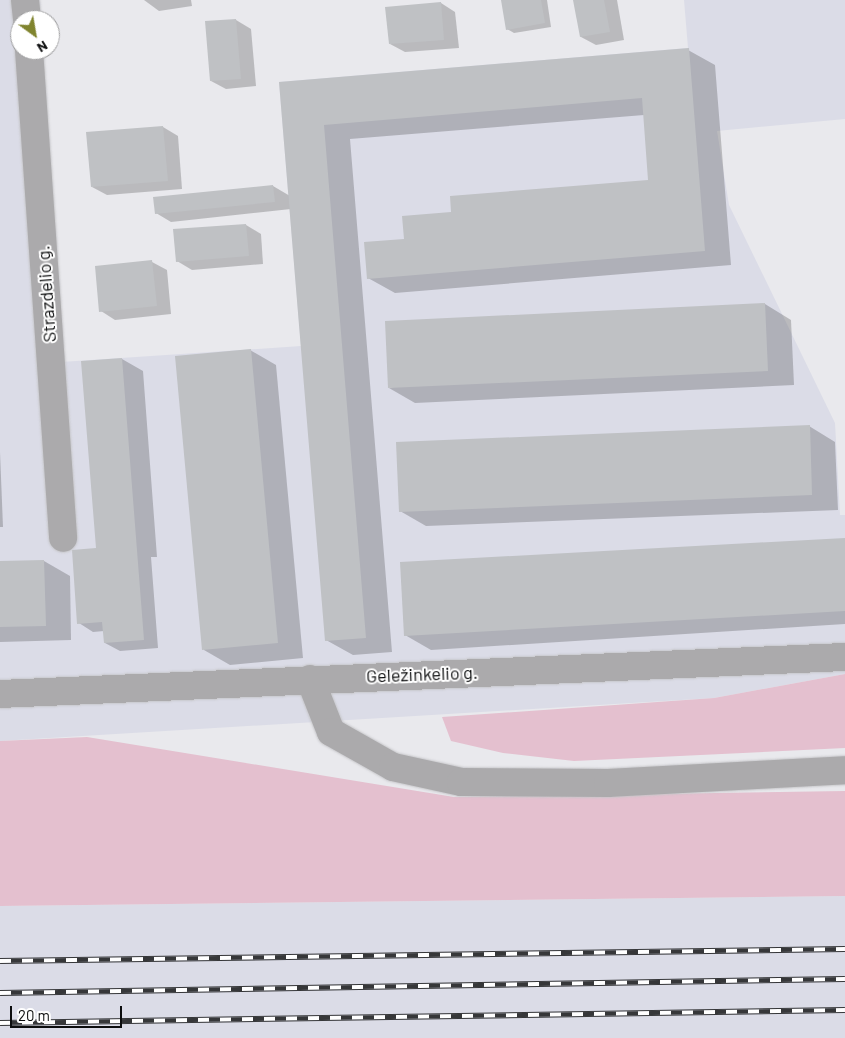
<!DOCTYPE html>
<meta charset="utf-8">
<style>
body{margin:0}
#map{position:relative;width:845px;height:1038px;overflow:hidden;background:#e9e9ed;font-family:Barlow,sans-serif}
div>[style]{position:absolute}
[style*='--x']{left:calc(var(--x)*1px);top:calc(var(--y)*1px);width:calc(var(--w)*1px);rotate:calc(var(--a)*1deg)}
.built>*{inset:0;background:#dbdce7}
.green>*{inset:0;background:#e4c0cf}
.shadow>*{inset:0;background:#0003}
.building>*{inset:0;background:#bfc1c4}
.roads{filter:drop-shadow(0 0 1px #c6c6c9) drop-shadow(0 0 1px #c6c6c9)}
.minor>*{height:28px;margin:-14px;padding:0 14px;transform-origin:14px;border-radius:14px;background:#abaaac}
.rail>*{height:5.5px;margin-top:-2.75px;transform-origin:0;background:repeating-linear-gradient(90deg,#fff 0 11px,#363739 0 22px);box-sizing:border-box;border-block:1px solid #363739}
span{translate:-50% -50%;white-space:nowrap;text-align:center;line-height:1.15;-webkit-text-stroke:4px #fff;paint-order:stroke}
.street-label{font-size:18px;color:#0c0d0e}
.north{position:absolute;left:10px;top:10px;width:50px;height:50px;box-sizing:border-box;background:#fff;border:1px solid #9e9e9f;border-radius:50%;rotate:148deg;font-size:14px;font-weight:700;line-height:20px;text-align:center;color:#0c0d0e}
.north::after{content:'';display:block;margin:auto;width:18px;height:22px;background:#80842e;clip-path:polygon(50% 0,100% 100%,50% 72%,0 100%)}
.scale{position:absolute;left:10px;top:1006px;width:112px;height:22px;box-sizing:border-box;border:2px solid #0c0d0e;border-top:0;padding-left:6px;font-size:15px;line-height:18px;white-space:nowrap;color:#0c0d0e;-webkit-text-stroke:4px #fff;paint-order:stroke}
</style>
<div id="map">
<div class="built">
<div style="clip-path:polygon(0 0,40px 0,41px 20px,20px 20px,20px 50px,43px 50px,61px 362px,301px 346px,279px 82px,688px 48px,684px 0,845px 0,845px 119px,717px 131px,729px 205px,835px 423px,840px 515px,845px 515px,845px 674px,714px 698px,0 741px)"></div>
<div style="clip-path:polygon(845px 896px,845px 1038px,0 1038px,0 906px)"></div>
</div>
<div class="green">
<div style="clip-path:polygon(845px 674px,845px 748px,574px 761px,503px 753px,451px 741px,442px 717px,714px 698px)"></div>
<div style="clip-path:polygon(87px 737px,454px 797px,845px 791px,845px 896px,0 906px,0 741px)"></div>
</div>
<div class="shadow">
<div style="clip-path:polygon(144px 0,191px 0,192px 6px,159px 11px)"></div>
<div style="clip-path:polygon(502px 0,547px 0,551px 27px,514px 33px,507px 29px)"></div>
<div style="clip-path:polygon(575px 0,617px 0,624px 40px,596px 45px,581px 37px)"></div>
<div style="clip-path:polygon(441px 3px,455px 12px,459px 48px,405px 52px,390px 44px)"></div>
<div style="clip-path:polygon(236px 20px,251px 29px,256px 86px,226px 89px,211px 81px)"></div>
<div style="clip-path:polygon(688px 50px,715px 65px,731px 265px,395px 293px,368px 278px,405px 240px,452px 213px,650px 181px,644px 115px,350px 139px,392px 652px,353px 655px,326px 640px,291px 209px,171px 222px,156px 213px,273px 186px,290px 196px,281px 84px)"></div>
<div style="clip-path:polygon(163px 127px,178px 136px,182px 189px,107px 195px,92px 187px)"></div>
<div style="clip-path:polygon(246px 225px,261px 234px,263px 264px,192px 270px,177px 261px)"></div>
<div style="clip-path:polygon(152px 262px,167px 270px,171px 314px,115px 320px,101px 311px)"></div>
<div style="clip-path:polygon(765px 304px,791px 320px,794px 385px,415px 403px,389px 388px)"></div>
<div style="clip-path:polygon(250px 350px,276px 365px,303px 658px,230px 665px,204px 650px)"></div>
<div style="clip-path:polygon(122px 359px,143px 371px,157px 557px,151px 557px,158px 648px,120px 651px,105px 643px,104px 631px,93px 632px,79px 623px,100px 549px)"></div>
<div style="clip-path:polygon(809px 426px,835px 442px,838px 510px,426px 526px,400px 511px)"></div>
<div style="clip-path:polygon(0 452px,3px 527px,0 527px)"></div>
<div style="clip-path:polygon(845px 539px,845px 624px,431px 650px,405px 635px)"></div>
<div style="clip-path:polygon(44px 561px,70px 576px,71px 640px,0 642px,0 562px)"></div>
</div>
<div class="building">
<div style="clip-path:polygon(501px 0,541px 0,545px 23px,506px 30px)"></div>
<div style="clip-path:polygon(573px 0,604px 0,610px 32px,580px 37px)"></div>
<div style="clip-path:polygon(441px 2px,444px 40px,389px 44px,385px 7px)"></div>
<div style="clip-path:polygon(236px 19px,241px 79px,210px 81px,205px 21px)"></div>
<div style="clip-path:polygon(689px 48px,705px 251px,367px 279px,364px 242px,404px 239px,402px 216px,451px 212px,450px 196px,648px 180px,642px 98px,324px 125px,366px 638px,325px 641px,279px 82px)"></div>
<div style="clip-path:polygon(163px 126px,168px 181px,91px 187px,86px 132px)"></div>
<div style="clip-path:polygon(273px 185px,275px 202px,155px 214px,153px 197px)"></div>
<div style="clip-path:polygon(246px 224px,249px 256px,176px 262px,173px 229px)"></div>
<div style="clip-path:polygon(152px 260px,157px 306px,99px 312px,95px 266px)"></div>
<div style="clip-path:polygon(765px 303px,768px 371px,388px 388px,385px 321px)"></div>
<div style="clip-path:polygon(251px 349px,278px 643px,202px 650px,175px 356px)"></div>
<div style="clip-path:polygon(122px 358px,144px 640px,104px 643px,102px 622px,77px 624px,72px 550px,96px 548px,81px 361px)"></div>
<div style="clip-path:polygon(810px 425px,812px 495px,399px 512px,396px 442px)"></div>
<div style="clip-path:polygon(845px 538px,845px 611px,404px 636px,400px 562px)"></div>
<div style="clip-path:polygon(44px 560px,46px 626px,0 627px,0 561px)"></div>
</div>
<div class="roads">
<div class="minor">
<div style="--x:25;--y:0;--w:20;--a:84"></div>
<div style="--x:29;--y:50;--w:489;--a:86"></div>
<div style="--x:310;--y:679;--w:57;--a:68.4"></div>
<div style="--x:331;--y:732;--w:71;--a:29.4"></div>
<div style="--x:393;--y:767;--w:70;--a:12.4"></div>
<div style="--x:461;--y:782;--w:147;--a:0.4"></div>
<div style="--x:608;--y:783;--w:237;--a:-3.1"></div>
<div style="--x:0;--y:694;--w:846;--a:-2.51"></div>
</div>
</div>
<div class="rail">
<div style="--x:0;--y:961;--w:845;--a:-0.81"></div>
<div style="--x:0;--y:993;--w:845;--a:-0.95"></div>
<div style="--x:0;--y:1023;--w:845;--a:-0.88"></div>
</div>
<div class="street-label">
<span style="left:46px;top:294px;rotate:-94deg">Strazdelio g.</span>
<span style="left:422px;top:674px;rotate:-2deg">Geležinkelio g.</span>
</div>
<div class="north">N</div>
<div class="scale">20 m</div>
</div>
